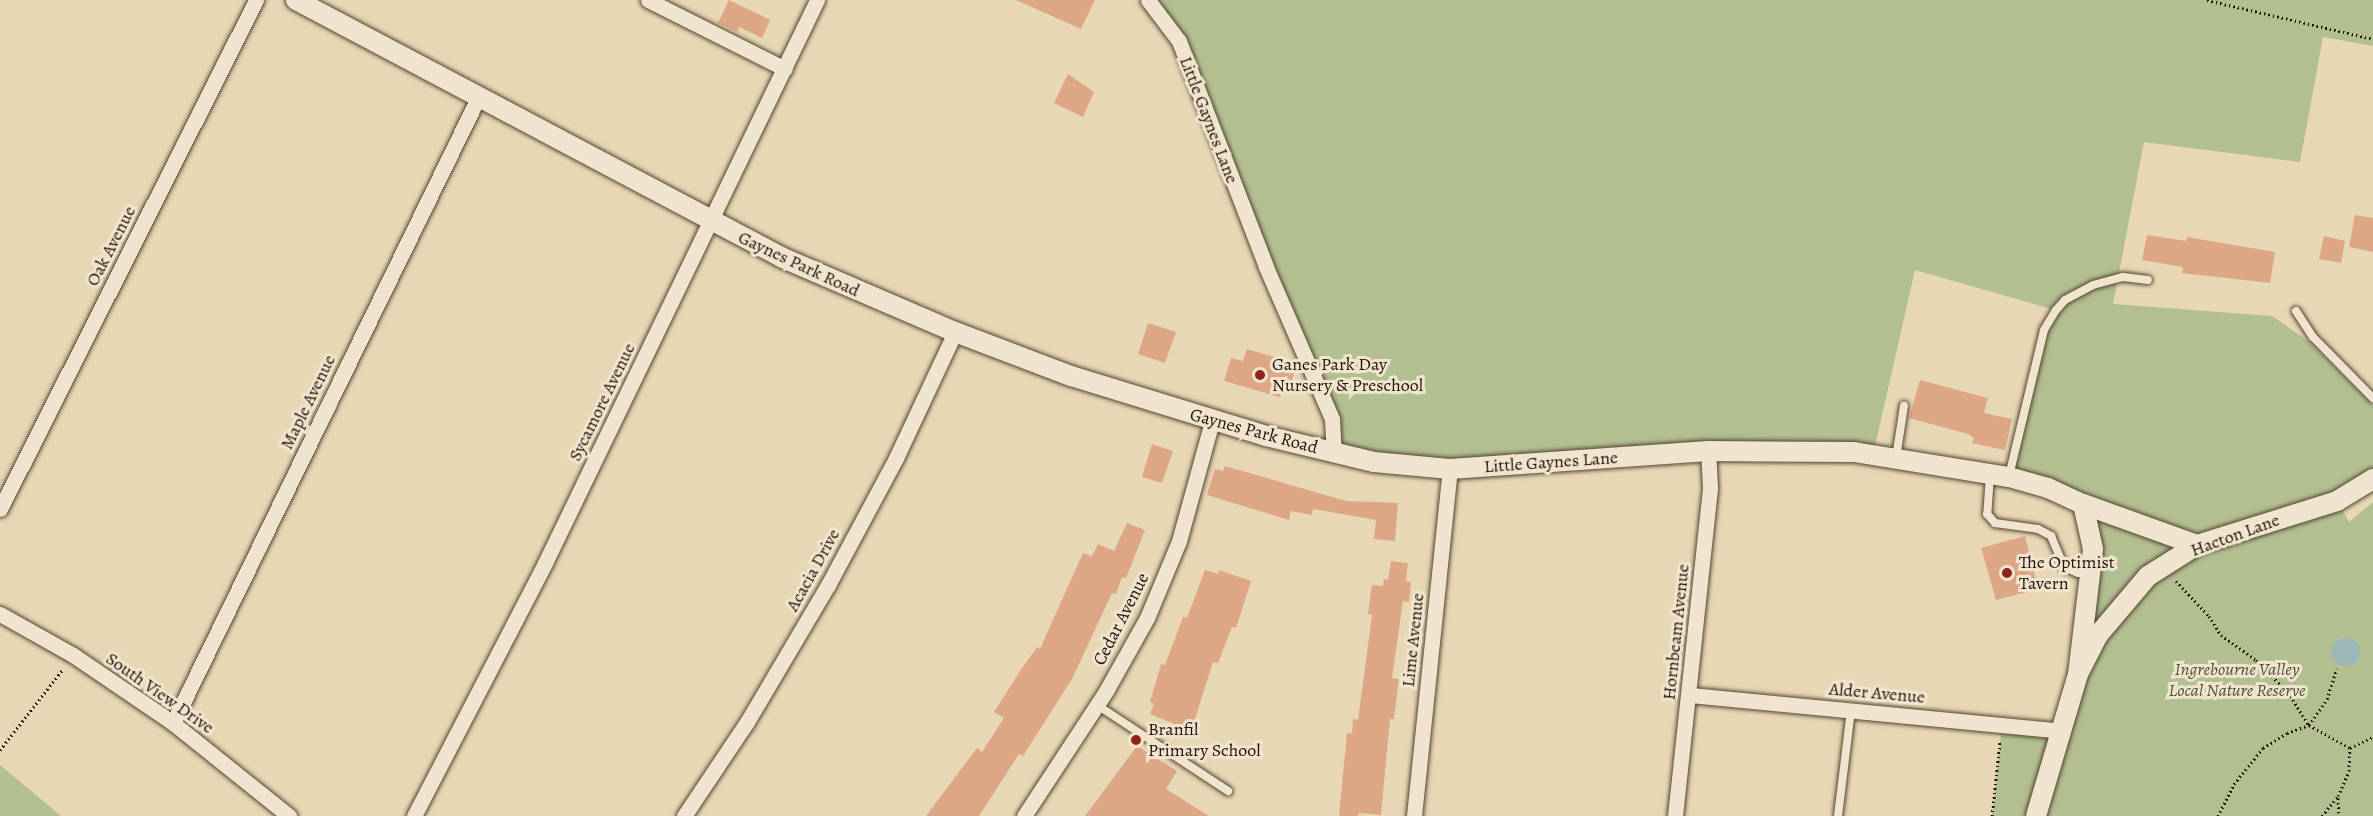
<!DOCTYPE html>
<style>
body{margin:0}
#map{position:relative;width:2373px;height:816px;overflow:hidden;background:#e7d7b4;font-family:Alegreya,serif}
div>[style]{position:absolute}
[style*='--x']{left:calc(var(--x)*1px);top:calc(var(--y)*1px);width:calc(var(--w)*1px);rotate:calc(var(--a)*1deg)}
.green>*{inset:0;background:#b2bf90}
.water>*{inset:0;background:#9bb7b8}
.round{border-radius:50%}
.building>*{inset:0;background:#dda786}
.path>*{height:3px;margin-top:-1.5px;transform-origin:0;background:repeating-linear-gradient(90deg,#241207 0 1.5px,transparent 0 4.5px)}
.roads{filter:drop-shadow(0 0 2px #554332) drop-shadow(0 0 2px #554332)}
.service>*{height:8px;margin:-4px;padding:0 4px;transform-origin:4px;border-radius:4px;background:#efe5ce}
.minor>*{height:15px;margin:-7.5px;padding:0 7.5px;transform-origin:7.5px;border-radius:7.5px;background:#efe5ce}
.tertiary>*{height:20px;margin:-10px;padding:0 10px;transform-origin:10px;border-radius:10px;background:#efe5ce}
.dots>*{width:16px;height:16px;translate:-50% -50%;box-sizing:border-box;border:3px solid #efe5ce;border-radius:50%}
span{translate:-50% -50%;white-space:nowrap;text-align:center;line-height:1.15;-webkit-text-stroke:6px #efe5ce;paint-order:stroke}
.street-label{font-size:18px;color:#241207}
.poi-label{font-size:18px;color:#241207}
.left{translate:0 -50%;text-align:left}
.park-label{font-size:18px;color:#564f37;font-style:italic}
</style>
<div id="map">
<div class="green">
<div style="clip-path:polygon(1148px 0,2373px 0,2373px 46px,2323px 37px,2300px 162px,2144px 142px,2113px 304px,2272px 316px,2308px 341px,2373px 405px,2373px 479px,2337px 501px,2349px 522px,2373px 502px,2373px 816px,1992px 816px,2002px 724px,2061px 731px,2092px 572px,2083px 504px,2009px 477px,2044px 330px,2055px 310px,1915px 270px,1873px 455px,1499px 467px,1334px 453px,1332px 419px,1179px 41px)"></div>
<div style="clip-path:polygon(0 765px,61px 816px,0 816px)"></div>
</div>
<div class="water">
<div class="round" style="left:2332px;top:638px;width:28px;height:28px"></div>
</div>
<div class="building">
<div style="clip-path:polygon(729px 0,770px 20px,762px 38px,739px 27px,737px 32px,718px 23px)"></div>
<div style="clip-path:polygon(1016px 0,1095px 0,1081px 29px)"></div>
<div style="clip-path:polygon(1068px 74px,1094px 92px,1083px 117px,1054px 103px)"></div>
<div style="clip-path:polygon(2355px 215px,2373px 218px,2373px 252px,2349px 247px)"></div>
<div style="clip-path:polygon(2147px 235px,2186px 241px,2187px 237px,2275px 252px,2270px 283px,2182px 273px,2183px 267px,2142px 260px)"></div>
<div style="clip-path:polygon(2324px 236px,2345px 241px,2341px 263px,2319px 259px)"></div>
<div style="clip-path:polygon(1148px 323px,1176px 332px,1165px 363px,1138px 354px)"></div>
<div style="clip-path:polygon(1247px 349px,1275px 357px,1273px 362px,1295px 369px,1289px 391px,1283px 389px,1280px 397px,1224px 381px,1231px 358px,1243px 361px)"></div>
<div style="clip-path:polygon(1920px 380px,1988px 398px,1984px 413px,2012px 419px,2005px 450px,1972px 443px,1974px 438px,1968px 434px,1909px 418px)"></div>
<div style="clip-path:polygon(1152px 444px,1173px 451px,1162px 483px,1142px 477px)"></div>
<div style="clip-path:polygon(1225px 466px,1346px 501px,1398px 503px,1395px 541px,1374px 539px,1376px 520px,1313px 509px,1312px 515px,1291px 511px,1289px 520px,1207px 495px,1215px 469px,1223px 471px)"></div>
<div style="clip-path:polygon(1127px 523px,1145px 530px,1126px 578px,1122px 577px,1116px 594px,1112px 593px,1072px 679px,1023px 756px,1019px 754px,979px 816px,926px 816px,977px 748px,982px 752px,1004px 718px,994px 712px,1022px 668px,1037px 647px,1040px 649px,1083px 553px,1092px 556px,1098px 544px,1114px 551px)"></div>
<div style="clip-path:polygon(2025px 536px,2038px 589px,1996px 600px,1981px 548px)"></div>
<div style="clip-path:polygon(1391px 561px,1408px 563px,1406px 581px,1411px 582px,1409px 602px,1403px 601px,1392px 678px,1399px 679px,1394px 719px,1390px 719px,1381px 815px,1359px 813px,1358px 816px,1339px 816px,1347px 733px,1352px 734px,1353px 719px,1358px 720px,1372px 615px,1368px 614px,1372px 585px,1383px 586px,1384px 579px,1388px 580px)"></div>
<div style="clip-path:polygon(1205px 570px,1218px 574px,1219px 570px,1251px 581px,1236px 628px,1232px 627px,1218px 663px,1213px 662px,1194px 722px,1186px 719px,1182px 727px,1150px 714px,1154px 704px,1150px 702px,1161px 664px,1165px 665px,1183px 617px,1187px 618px)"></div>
<div style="clip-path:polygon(1137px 746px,1177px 771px,1166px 789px,1209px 816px,1085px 816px)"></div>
</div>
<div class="path">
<div style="--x:2207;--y:0;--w:171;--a:13.2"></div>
<div style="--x:2176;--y:581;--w:48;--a:46.7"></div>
<div style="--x:2209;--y:616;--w:22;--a:58"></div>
<div style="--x:2221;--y:635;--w:43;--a:35.5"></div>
<div style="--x:2256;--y:660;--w:45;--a:45"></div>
<div style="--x:2288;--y:692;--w:39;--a:58"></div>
<div style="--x:2309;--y:725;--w:32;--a:-55"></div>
<div style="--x:2327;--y:699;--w:32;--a:-72"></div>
<div style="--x:0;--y:750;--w:103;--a:-52.1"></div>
<div style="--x:2338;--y:798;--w:18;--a:87"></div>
<div style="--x:1992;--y:816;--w:75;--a:-83.9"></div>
<div style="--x:2218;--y:816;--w:36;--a:-63"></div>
<div style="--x:2234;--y:784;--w:46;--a:-51.1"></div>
<div style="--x:2263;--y:748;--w:28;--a:-32"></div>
<div style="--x:2287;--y:733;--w:23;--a:-20"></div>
<div style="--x:2309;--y:725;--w:47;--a:29.3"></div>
<div style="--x:2322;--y:816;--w:26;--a:-51"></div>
<div style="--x:2338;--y:796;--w:27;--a:-66"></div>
<div style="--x:2349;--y:771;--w:23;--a:-88"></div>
<div style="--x:2350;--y:748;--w:25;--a:-26"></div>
</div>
<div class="roads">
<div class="service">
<div style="--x:2296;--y:311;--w:31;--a:57"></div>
<div style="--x:2313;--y:337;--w:86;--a:45.5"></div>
<div style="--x:1896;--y:458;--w:53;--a:-81.3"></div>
<div style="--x:1990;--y:475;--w:39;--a:94"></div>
<div style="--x:1987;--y:514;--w:12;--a:48"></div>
<div style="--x:1995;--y:523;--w:43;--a:7.9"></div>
<div style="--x:2038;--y:529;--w:15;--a:28"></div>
<div style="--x:2051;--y:536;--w:34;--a:67"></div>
<div style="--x:2064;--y:567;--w:15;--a:23"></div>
<div style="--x:2078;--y:573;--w:12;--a:-5"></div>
<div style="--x:2009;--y:476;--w:150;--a:-76.5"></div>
<div style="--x:2044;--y:330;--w:23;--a:-59"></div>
<div style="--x:2056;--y:310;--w:13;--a:-48"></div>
<div style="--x:2065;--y:300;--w:32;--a:-28"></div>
<div style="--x:2093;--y:285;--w:31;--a:-15"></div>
<div style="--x:2123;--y:277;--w:25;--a:7"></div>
<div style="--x:1097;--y:705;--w:157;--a:33.3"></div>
<div style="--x:1838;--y:816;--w:107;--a:-83"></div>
</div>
<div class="minor">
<div style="--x:648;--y:0;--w:153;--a:26.7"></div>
<div style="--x:1148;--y:0;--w:51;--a:52.9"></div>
<div style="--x:1179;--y:41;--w:242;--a:68.9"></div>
<div style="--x:1266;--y:267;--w:166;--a:66.5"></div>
<div style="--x:1332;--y:419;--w:34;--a:87"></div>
<div style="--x:0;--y:509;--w:570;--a:-63.3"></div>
<div style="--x:0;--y:614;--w:84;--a:29.3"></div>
<div style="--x:73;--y:655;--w:121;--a:34.2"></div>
<div style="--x:173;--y:723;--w:149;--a:38.7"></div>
<div style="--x:1690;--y:695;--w:373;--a:5.5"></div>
<div style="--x:173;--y:723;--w:695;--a:-63.99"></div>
<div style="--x:414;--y:816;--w:285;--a:-62.6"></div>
<div style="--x:545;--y:563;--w:625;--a:-64.21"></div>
<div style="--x:684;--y:816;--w:113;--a:-56.2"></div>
<div style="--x:747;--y:722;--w:159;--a:-59.4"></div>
<div style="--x:828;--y:585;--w:144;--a:-61.8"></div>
<div style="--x:896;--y:458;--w:139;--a:-64.9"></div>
<div style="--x:1024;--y:816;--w:149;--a:-56.7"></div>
<div style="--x:1106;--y:691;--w:84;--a:-60.7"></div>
<div style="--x:1147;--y:618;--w:83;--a:-67.4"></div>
<div style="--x:1179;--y:541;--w:124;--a:-74.6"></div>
<div style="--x:1414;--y:816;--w:349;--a:-84.1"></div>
<div style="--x:1675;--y:816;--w:331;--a:-83.9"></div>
<div style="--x:1710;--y:487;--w:36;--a:-93"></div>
</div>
<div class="tertiary">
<div style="--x:296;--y:0;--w:551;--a:27.91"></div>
<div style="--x:783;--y:258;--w:187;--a:23.3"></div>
<div style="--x:955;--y:332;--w:124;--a:20.8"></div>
<div style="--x:1071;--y:376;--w:204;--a:17.1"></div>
<div style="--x:1266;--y:436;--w:111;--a:13.5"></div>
<div style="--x:1374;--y:462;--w:76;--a:5.3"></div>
<div style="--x:1450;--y:469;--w:259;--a:-4"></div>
<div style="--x:1708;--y:451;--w:146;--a:0.4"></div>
<div style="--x:1854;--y:452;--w:157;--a:9.2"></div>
<div style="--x:2009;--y:477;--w:41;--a:15.8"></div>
<div style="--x:2048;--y:488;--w:38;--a:25"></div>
<div style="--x:2083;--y:504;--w:46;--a:77.5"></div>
<div style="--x:2093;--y:549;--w:126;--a:96.8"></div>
<div style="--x:2083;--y:504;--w:121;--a:19.8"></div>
<div style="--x:2036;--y:816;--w:148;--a:-73.5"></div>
<div style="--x:2078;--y:674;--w:44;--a:-62.9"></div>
<div style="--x:2098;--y:635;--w:77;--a:-49.7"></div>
<div style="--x:2148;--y:576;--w:58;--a:-32.3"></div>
<div style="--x:2197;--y:545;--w:147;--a:-17.4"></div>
<div style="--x:2337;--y:501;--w:42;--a:-31.4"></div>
</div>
</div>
<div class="dots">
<div style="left:1260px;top:375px;background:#8f2418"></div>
<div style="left:2007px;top:573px;background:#8f2418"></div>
<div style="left:1136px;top:740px;background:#8f2418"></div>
</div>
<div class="street-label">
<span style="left:1209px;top:120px;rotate:69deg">Little Gaynes Lane</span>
<span style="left:111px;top:246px;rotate:-63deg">Oak Avenue</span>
<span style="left:799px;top:264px;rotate:25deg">Gaynes Park Road</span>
<span style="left:308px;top:402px;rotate:-64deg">Maple Avenue</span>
<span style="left:602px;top:402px;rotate:-64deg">Sycamore Avenue</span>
<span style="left:1254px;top:431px;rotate:15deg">Gaynes Park Road</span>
<span style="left:1551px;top:462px;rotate:-4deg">Little Gaynes Lane</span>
<span style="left:2235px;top:535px;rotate:-20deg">Hacton Lane</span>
<span style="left:813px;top:570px;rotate:-61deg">Acacia Drive</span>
<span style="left:1121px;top:619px;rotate:-63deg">Cedar Avenue</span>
<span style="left:1676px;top:632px;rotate:-84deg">Hornbeam Avenue</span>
<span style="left:1413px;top:640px;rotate:-84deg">Lime Avenue</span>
<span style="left:160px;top:693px;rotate:35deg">South View Drive</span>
<span style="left:1877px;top:693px;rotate:5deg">Alder Avenue</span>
</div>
<div class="poi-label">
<span class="left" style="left:1272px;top:375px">Ganes Park Day<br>Nursery &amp; Preschool</span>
<span class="left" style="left:2019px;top:573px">The Optimist<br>Tavern</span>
<span class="left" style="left:1148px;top:740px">Branfil<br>Primary School</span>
</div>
<div class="park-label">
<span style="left:2237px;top:680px">Ingrebourne Valley<br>Local Nature Reserve</span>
</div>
</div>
